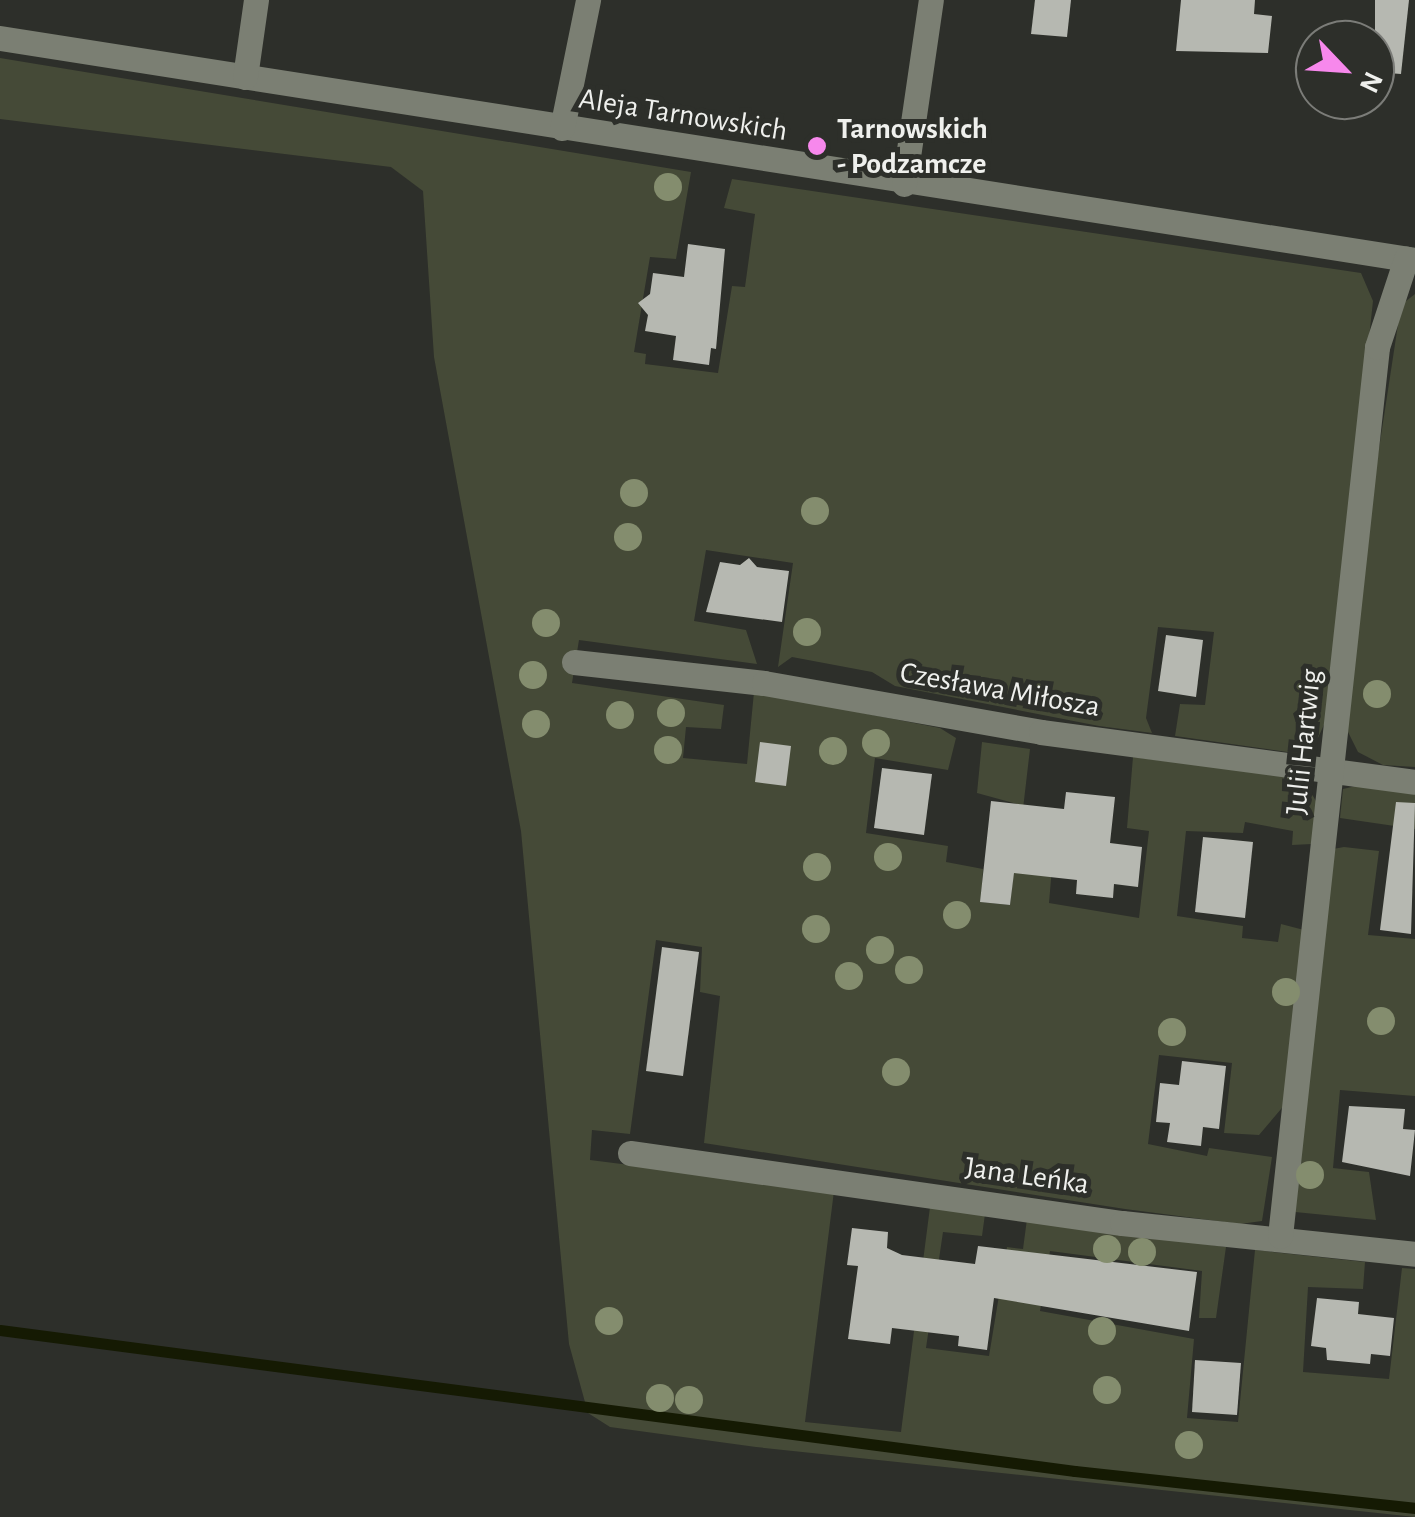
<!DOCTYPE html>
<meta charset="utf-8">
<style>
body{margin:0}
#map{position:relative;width:1415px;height:1517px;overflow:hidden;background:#2d2f2a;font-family:"Alegreya Sans",sans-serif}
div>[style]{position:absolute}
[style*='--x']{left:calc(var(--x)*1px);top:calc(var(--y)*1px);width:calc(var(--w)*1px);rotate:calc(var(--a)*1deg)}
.green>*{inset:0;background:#454a37}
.stream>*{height:11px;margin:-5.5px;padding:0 5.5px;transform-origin:5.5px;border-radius:5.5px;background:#151a03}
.building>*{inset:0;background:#b6b8b1}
.minor>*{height:25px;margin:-12.5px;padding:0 12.5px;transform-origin:12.5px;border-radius:12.5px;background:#7b7f73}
.trees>*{width:28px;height:28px;margin:-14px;border-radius:50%;background:#848d6e}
.dots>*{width:28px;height:28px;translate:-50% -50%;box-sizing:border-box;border:5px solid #2d2f2a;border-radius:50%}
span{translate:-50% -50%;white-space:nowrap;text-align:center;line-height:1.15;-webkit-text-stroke:10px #2d2f2a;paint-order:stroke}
.street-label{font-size:30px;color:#eff0ed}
.poi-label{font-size:30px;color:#eff0ed;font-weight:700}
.left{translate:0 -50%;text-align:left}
.north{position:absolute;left:1295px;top:20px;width:100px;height:100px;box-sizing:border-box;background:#2d2f2a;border:2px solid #7b7c78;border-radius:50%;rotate:115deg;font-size:28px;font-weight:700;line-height:40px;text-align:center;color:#eff0ed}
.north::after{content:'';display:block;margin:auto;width:35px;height:45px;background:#f788ec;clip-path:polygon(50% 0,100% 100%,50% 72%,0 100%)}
</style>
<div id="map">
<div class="green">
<div style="clip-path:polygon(0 58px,691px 172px,676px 259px,650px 257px,634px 352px,646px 354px,645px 364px,718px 373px,732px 286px,745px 287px,755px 214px,724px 208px,732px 179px,1361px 273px,1373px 301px,1328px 716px,1317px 740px,1301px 754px,1175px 736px,1180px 704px,1205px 705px,1214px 632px,1158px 627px,1146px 718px,1152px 733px,1099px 726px,895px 686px,872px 672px,792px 657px,778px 667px,793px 563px,706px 550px,694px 621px,746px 630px,757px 664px,579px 640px,572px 683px,724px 705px,721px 729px,686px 727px,683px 758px,747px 764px,754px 692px,940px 728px,956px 738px,948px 770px,875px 758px,866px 833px,948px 846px,946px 862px,983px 869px,981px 902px,1010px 905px,1021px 805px,977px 793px,982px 742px,1030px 749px,1021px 826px,1055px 832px,1049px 903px,1139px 918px,1149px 831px,1127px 828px,1133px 757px,1302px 778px,1319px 806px,1312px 844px,1292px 845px,1293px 831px,1245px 822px,1243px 833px,1186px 831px,1177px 916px,1243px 926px,1242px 938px,1278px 942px,1281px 924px,1304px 930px,1287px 1102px,1259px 1135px,1224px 1133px,1232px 1063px,1159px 1055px,1148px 1144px,1207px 1156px,1209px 1148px,1272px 1157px,1262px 1221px,1240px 1224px,1125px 1209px,704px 1143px,720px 996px,700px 992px,702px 947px,656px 940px,630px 1134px,592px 1130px,590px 1160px,834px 1191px,805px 1422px,901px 1432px,930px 1207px,985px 1214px,982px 1236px,943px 1232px,926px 1348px,989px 1356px,1007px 1247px,1023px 1249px,1027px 1219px,1226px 1247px,1216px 1318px,1199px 1318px,1202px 1271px,1050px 1251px,1040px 1311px,1194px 1339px,1187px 1418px,1238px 1422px,1255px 1250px,1365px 1262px,1363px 1289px,1308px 1287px,1303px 1372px,1389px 1379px,1402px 1268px,1415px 1269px,1415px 1517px,756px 1447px,610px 1427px,588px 1413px,569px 1344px,521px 831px,434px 357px,423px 191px,391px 167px,0 119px)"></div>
<div style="clip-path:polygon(1415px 294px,1415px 767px,1383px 765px,1358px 752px,1347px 730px,1369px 514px,1401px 305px)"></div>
<div style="clip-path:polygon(1360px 785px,1415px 794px,1415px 829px,1340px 818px,1343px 789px)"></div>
<div style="clip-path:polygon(1344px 847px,1379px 851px,1368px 935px,1415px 939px,1415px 1096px,1340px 1090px,1333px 1168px,1369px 1172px,1376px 1220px,1295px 1212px,1333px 849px)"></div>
</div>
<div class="stream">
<div style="--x:0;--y:1330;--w:1084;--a:7.47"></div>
<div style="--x:1075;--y:1471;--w:342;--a:6.2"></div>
</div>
<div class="building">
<div style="clip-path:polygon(1035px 0,1071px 0,1067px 37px,1031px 34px)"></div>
<div style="clip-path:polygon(1181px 0,1255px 0,1254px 14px,1272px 16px,1268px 53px,1176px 51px)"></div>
<div style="clip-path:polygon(1375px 0,1409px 0,1401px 74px,1375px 72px)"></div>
<div style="clip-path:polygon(688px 244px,725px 249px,716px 349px,711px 348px,709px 365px,673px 360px,676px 336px,645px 331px,648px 315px,638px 303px,650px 294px,653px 273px,684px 277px)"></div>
<div style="clip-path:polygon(749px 558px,757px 567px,789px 571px,782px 622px,706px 612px,720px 562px,740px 565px)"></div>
<div style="clip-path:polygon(1166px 635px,1203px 640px,1196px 697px,1158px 691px)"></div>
<div style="clip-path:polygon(760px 742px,791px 746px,786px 786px,755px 782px)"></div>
<div style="clip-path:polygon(882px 768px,932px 774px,924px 835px,874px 828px)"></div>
<div style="clip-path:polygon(1066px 792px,1115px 797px,1110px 843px,1142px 847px,1138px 887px,1114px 884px,1113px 898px,1076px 894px,1077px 880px,1014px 873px,1010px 905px,980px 902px,991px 801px,1064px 809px)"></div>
<div style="clip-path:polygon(1396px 802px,1415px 803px,1411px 934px,1380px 930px)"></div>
<div style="clip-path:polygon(1203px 837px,1253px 842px,1245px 918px,1195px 912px)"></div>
<div style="clip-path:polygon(662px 947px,699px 952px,683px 1076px,646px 1071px)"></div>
<div style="clip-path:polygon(1182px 1061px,1226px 1066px,1219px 1129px,1203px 1127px,1201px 1146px,1167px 1142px,1170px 1123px,1156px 1122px,1160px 1083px,1179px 1085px)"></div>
<div style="clip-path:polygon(1349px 1106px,1405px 1109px,1403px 1129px,1415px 1130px,1410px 1176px,1342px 1162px)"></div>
<div style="clip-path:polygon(852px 1228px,888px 1232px,887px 1248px,902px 1255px,975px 1264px,978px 1246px,1197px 1272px,1189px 1331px,994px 1298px,987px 1350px,958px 1346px,959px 1336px,892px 1328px,890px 1344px,848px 1339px,858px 1266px,847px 1265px)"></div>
<div style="clip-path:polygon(1317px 1298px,1359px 1302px,1358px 1314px,1394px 1318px,1390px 1356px,1371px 1354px,1370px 1364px,1327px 1360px,1326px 1348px,1311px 1346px)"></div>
<div style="clip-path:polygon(1195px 1360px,1241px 1363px,1237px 1415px,1192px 1412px)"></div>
</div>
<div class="minor">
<div style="--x:0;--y:38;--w:1432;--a:8.92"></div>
<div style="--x:245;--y:77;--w:78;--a:-81.9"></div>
<div style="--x:562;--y:128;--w:131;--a:-78.5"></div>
<div style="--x:904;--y:184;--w:186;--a:-81.7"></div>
<div style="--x:574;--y:662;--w:191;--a:6.3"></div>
<div style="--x:764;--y:683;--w:281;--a:10"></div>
<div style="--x:1041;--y:732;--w:377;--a:7.6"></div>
<div style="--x:630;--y:1153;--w:497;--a:8.1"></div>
<div style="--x:1122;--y:1223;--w:295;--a:6"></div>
<div style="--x:1280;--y:1236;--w:894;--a:-83.77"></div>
<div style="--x:1377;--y:347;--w:93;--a:-71.8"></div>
</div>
<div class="trees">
<div style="left:668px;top:187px"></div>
<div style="left:634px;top:493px"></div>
<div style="left:815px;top:511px"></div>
<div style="left:628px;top:537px"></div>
<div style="left:546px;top:623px"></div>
<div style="left:807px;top:632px"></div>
<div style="left:533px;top:675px"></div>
<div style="left:1377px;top:694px"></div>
<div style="left:671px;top:713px"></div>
<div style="left:620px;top:715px"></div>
<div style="left:536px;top:724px"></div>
<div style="left:876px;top:743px"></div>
<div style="left:668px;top:750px"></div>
<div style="left:833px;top:751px"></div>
<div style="left:888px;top:857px"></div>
<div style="left:817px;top:867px"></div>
<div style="left:957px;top:915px"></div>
<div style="left:816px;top:929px"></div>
<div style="left:880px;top:950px"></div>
<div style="left:909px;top:970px"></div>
<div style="left:849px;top:976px"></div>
<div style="left:1286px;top:992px"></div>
<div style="left:1381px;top:1021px"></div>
<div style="left:1172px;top:1032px"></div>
<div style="left:896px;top:1072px"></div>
<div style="left:1310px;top:1175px"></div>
<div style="left:1107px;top:1249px"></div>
<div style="left:1142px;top:1252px"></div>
<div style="left:609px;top:1321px"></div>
<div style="left:1102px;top:1331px"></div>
<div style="left:1107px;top:1390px"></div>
<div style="left:660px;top:1398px"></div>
<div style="left:689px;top:1400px"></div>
<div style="left:1189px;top:1445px"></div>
</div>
<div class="dots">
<div style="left:817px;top:146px;background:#f788ec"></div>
</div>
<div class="street-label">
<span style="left:683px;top:115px;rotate:9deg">Aleja Tarnowskich</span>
<span style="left:1000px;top:690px;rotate:10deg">Czesława Miłosza</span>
<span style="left:1304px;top:742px;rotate:-84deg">Julii Hartwig</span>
<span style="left:1027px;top:1176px;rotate:8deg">Jana Leńka</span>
</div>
<div class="poi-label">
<span class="left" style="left:837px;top:146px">Tarnowskich<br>- Podzamcze</span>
</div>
<div class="north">N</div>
</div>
